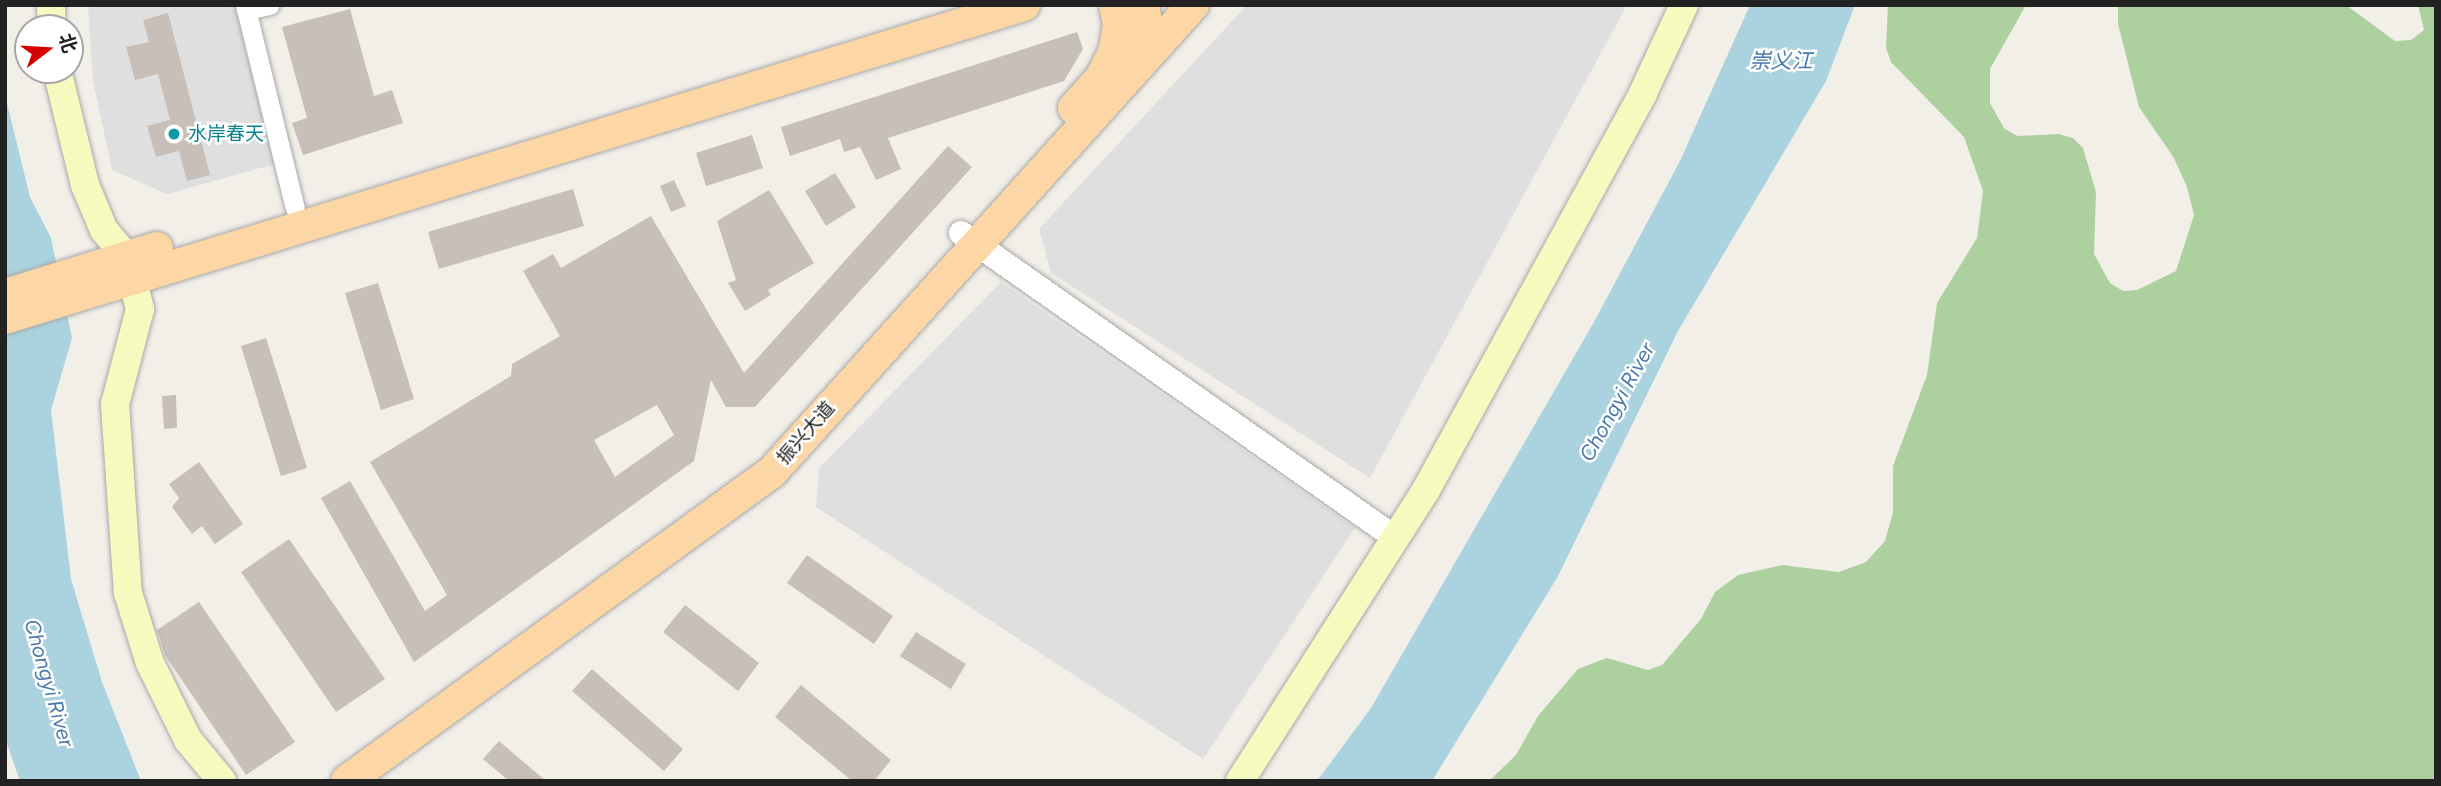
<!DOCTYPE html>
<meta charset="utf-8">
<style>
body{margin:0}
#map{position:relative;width:2441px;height:786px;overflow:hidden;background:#f2efe9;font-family:Figtree,"Noto Sans SC",sans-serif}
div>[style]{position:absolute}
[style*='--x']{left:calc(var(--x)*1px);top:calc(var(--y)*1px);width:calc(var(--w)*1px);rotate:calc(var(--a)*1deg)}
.residential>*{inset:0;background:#e0dfdf}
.forest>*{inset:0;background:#add19e}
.water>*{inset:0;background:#aad3df}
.building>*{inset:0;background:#c7bfb8}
.roads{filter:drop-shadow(0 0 2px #a9a9a9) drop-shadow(0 0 2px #a9a9a9)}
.minor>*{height:19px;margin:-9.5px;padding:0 9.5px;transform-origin:9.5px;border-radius:9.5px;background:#fff}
.tertiary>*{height:24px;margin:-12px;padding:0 12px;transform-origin:12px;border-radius:12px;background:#fff}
.secondary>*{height:28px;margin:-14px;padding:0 14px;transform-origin:14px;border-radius:14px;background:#f7fabf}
.primary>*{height:32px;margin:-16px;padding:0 16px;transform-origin:16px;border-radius:16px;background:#fcd6a4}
.dots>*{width:19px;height:19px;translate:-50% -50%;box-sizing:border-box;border:4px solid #fff;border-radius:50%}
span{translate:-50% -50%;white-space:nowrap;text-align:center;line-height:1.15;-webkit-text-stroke:5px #fff;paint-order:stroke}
.culture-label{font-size:19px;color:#0d838f}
.left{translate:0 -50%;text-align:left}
.street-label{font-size:19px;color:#222}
.water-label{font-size:21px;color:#4a7aab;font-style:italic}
.frame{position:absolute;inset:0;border:7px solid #222;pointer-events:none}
.north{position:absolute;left:14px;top:14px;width:70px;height:70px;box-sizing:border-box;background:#fff;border:2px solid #a7a7a7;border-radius:50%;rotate:73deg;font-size:19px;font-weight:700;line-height:28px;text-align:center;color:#222}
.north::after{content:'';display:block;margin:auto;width:24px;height:32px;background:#d40000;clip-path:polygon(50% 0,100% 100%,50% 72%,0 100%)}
</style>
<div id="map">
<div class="residential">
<div style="clip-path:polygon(88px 5px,237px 5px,275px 164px,167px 194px,112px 170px,93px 81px)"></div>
<div style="clip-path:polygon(1247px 5px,1627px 5px,1370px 478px,1051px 273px,1039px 229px)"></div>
<div style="clip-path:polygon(1001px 282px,1355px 528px,1203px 759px,816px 507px,819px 468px)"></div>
</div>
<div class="forest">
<div style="clip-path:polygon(1888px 5px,2026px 5px,1990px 69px,1990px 103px,2004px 128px,2017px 136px,2059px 134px,2073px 138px,2083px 148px,2096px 192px,2094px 254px,2110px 283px,2123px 291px,2137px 290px,2176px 271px,2194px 215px,2187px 187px,2174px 158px,2139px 107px,2118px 24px,2118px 5px,2346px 5px,2395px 41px,2411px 40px,2424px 30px,2418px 5px,2436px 5px,2436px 781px,1489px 781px,1516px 755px,1538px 716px,1578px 669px,1607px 658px,1648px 670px,1662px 665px,1701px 619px,1715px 592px,1738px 575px,1782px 565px,1839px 572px,1866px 562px,1885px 541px,1893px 512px,1893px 466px,1927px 375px,1937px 303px,1977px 238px,1983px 191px,1964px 137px,1891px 62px,1886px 48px)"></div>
</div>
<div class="water">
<div style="clip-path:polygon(1750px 5px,1855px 5px,1826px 81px,1678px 331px,1557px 578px,1432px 781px,1317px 781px,1371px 708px,1594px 322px,1680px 161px)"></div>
<div style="clip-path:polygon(5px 95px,30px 197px,51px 238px,72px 338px,51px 410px,71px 579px,102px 682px,141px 781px,20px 781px,5px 738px)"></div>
</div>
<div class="building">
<div style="clip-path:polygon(350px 9px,374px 96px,392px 90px,403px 123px,303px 155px,292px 123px,307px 118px,282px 27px)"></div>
<div style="clip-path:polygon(168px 13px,210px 175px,187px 181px,179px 151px,156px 157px,147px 126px,170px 120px,158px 74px,135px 80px,126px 47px,149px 42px,143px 20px)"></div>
<div style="clip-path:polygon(1077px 32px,1083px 49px,1064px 81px,888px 138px,901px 169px,876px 180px,860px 147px,844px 152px,840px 139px,790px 156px,781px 127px)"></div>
<div style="clip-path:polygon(752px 135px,763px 168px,706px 186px,696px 153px)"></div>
<div style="clip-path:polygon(evenodd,948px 146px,972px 167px,755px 407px,726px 407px,711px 380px,694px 461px,414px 662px,321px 498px,350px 481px,425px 611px,447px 595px,370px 462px,511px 376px,512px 364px,560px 336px,523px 271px,553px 254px,561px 268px,651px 216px,744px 373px,948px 146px,657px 405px,674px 435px,615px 477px,594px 440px,657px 405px)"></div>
<div style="clip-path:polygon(835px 173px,856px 207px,826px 226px,805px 191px)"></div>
<div style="clip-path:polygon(674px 180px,686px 206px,671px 212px,660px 186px)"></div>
<div style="clip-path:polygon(573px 189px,584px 226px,439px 269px,428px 232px)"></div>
<div style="clip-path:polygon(769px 190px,814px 263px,768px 290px,771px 295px,745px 311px,728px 283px,736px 280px,717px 221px)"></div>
<div style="clip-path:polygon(378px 283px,414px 399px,381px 410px,345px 293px)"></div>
<div style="clip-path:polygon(266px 338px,307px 468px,281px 476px,241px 346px)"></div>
<div style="clip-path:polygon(176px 395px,177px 428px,164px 429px,162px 396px)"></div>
<div style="clip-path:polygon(199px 462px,243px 524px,215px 544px,202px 526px,192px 534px,172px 507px,179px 498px,169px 484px)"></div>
<div style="clip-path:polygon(289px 539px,385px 679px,336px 712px,241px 572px)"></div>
<div style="clip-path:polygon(807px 555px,893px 616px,874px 644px,787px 583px)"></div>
<div style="clip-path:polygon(199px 602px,295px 742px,246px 775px,165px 655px,157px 630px)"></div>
<div style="clip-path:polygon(685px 605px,759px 663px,738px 691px,663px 632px)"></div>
<div style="clip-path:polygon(916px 632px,966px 664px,951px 689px,900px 656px)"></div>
<div style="clip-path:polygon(592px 669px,683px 749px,664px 771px,572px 691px)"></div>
<div style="clip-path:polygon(801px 685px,891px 760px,874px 781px,852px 781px,775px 717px)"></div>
<div style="clip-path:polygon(499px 741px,546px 781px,509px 781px,483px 759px)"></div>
</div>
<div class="roads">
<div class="minor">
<div style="--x:245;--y:5;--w:209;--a:76.2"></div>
<div style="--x:246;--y:10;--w:24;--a:-12"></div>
</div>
<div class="tertiary">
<div style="--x:961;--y:233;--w:529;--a:35.07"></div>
</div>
<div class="secondary">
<div style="--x:51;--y:5;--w:23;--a:88"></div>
<div style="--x:57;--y:70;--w:118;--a:76.3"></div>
<div style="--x:85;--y:185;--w:49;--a:67.1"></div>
<div style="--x:104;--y:230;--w:35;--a:50"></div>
<div style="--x:127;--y:257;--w:54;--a:76"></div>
<div style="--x:140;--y:309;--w:98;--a:104.7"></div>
<div style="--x:115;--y:404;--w:189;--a:86.1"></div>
<div style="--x:128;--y:593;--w:73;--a:72.6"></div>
<div style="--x:150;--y:663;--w:86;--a:63.7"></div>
<div style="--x:188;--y:740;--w:53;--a:50.3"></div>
<div style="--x:1240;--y:781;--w:345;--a:-57.4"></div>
<div style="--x:1426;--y:490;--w:452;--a:-61.3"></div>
<div style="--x:1643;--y:93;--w:97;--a:-65"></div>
</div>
<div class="primary">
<div style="--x:1139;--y:65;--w:31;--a:-73"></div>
<div style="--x:1148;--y:35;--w:30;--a:-99"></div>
<div style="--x:1074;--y:108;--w:40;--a:-48"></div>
<div style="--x:1101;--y:78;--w:28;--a:-63"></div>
<div style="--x:1114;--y:53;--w:28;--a:-80"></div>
<div style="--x:1119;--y:25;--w:20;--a:-101"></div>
<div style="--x:5;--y:295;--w:159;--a:-17.2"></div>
<div style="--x:5;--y:318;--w:1066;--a:-17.08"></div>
<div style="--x:347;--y:781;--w:525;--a:-36.02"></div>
<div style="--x:772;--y:472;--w:629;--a:-47.97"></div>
</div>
</div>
<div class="dots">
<div style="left:174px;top:134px;background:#0f9aa8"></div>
</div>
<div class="culture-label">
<span class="left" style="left:188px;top:134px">水岸春天</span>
</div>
<div class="street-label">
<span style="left:806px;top:433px;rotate:-49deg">振兴大道</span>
</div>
<div class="water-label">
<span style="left:1781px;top:61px">崇义江</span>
<span style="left:1617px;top:402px;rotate:-61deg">Chongyi River</span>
<span style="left:49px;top:683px;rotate:74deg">Chongyi River</span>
</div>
<div class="frame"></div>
<div class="north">北</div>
</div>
